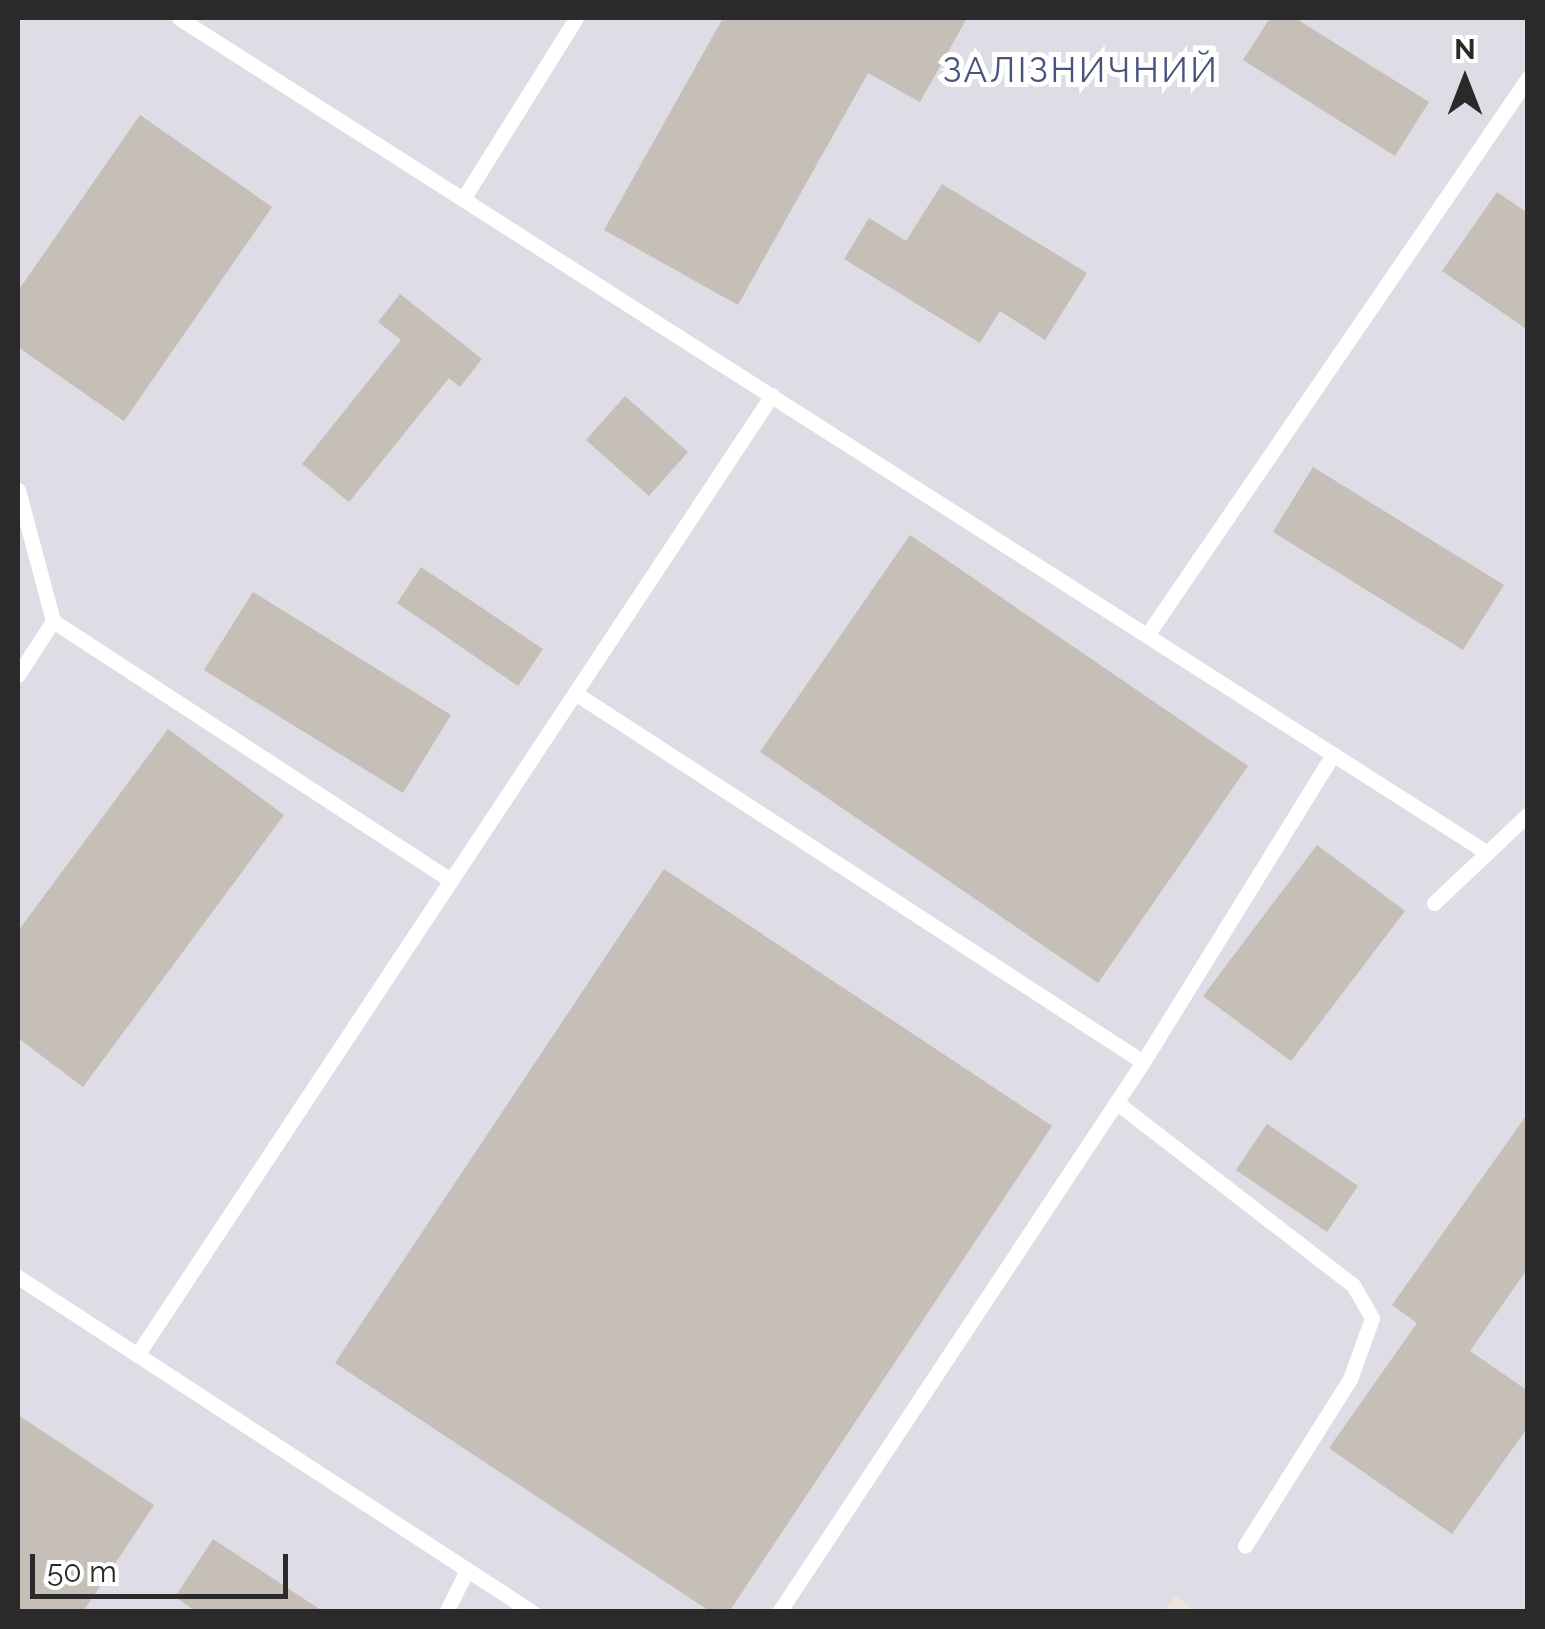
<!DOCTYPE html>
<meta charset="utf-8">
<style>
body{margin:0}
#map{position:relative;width:1545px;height:1629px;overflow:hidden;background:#ede4db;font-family:Raleway,sans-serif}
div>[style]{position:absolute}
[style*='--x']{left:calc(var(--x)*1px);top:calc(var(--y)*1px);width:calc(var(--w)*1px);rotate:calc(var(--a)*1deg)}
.industrial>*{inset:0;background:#dedce5}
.building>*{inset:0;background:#c5bfb7}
.service>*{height:15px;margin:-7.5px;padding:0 7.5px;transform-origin:7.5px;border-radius:7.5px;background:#fff}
span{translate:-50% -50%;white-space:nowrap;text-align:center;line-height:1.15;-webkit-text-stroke:10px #fff;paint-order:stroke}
.quarter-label{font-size:35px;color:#47547e;letter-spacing:2.5px}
.frame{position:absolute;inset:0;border:20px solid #2a2a2a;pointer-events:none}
.north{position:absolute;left:1415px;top:30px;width:100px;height:100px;-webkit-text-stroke:8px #fff;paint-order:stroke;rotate:0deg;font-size:28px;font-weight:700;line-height:40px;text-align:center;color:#2a2a2a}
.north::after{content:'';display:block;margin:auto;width:35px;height:45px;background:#2a2a2a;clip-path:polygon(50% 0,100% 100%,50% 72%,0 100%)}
.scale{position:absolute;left:30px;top:1554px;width:258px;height:45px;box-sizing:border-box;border:5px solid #2a2a2a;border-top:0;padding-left:12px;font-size:30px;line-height:35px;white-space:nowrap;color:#2a2a2a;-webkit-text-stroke:8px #fff;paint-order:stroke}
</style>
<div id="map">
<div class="industrial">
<div style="clip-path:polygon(18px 18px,1527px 18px,1527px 1611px,1197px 1612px,1175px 1596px,1163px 1612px,18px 1611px)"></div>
</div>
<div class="building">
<div style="clip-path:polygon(723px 18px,967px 18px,920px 102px,868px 73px,738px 305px,604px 230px)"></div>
<div style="clip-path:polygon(1270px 18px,1295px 18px,1429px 102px,1395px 156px,1243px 60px)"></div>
<div style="clip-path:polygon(140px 115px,272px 207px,124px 421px,18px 347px,18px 291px)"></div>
<div style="clip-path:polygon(942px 184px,1087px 273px,1045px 340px,1000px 311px,980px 343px,844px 259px,869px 218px,906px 241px)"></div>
<div style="clip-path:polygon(1497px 192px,1528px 213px,1528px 330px,1442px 271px)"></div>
<div style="clip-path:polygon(400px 294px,482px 359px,460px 387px,449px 378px,349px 502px,302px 464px,401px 340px,378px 322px)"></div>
<div style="clip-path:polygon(625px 396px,688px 452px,649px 496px,586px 440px)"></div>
<div style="clip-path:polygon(1313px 467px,1504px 585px,1463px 650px,1273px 532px)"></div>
<div style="clip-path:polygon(910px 535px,1248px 766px,1098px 983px,760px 752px)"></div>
<div style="clip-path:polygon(421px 567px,543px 649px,518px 686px,397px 603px)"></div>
<div style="clip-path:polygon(253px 592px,451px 715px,403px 793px,204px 670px)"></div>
<div style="clip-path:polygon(168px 729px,284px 815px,83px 1087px,18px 1038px,18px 931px)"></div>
<div style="clip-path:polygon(1317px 845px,1405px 911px,1291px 1061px,1203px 996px)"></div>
<div style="clip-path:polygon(664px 869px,1052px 1126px,729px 1612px,711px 1612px,335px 1363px)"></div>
<div style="clip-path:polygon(1528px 1113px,1528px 1268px,1470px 1351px,1528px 1391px,1528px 1427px,1452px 1534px,1329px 1448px,1417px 1323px,1392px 1305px)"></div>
<div style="clip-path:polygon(1267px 1124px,1358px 1186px,1327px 1232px,1236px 1170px)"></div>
<div style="clip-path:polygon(18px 1415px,154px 1505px,83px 1612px,18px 1612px)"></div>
<div style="clip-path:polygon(213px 1539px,324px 1612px,197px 1612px,175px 1597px)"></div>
</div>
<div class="service">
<div style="--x:179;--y:18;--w:1550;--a:32.54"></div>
<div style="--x:463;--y:199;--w:213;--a:-58"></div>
<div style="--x:18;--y:490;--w:136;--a:75"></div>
<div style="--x:53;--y:621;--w:475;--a:33.1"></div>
<div style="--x:1147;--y:635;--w:675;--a:-55.63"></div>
<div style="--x:18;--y:675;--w:64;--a:-57.1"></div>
<div style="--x:575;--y:693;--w:677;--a:33.01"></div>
<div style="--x:1434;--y:903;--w:129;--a:-43.4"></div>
<div style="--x:1116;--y:1102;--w:299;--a:37.7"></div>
<div style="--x:1353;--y:1285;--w:38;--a:60"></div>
<div style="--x:1372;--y:1318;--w:65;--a:109.8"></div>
<div style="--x:1350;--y:1379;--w:197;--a:122.2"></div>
<div style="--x:18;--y:1277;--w:614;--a:33.09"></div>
<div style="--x:137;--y:1355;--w:1151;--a:-56.52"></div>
<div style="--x:446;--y:1612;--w:47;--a:-63.4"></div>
<div style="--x:779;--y:1612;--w:660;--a:-56.5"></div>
<div style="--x:1143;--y:1062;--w:362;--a:-58.3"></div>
</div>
<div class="quarter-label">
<span style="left:1081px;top:70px">ЗАЛІЗНИЧНИЙ</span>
</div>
<div class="frame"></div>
<div class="north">N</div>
<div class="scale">50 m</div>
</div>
